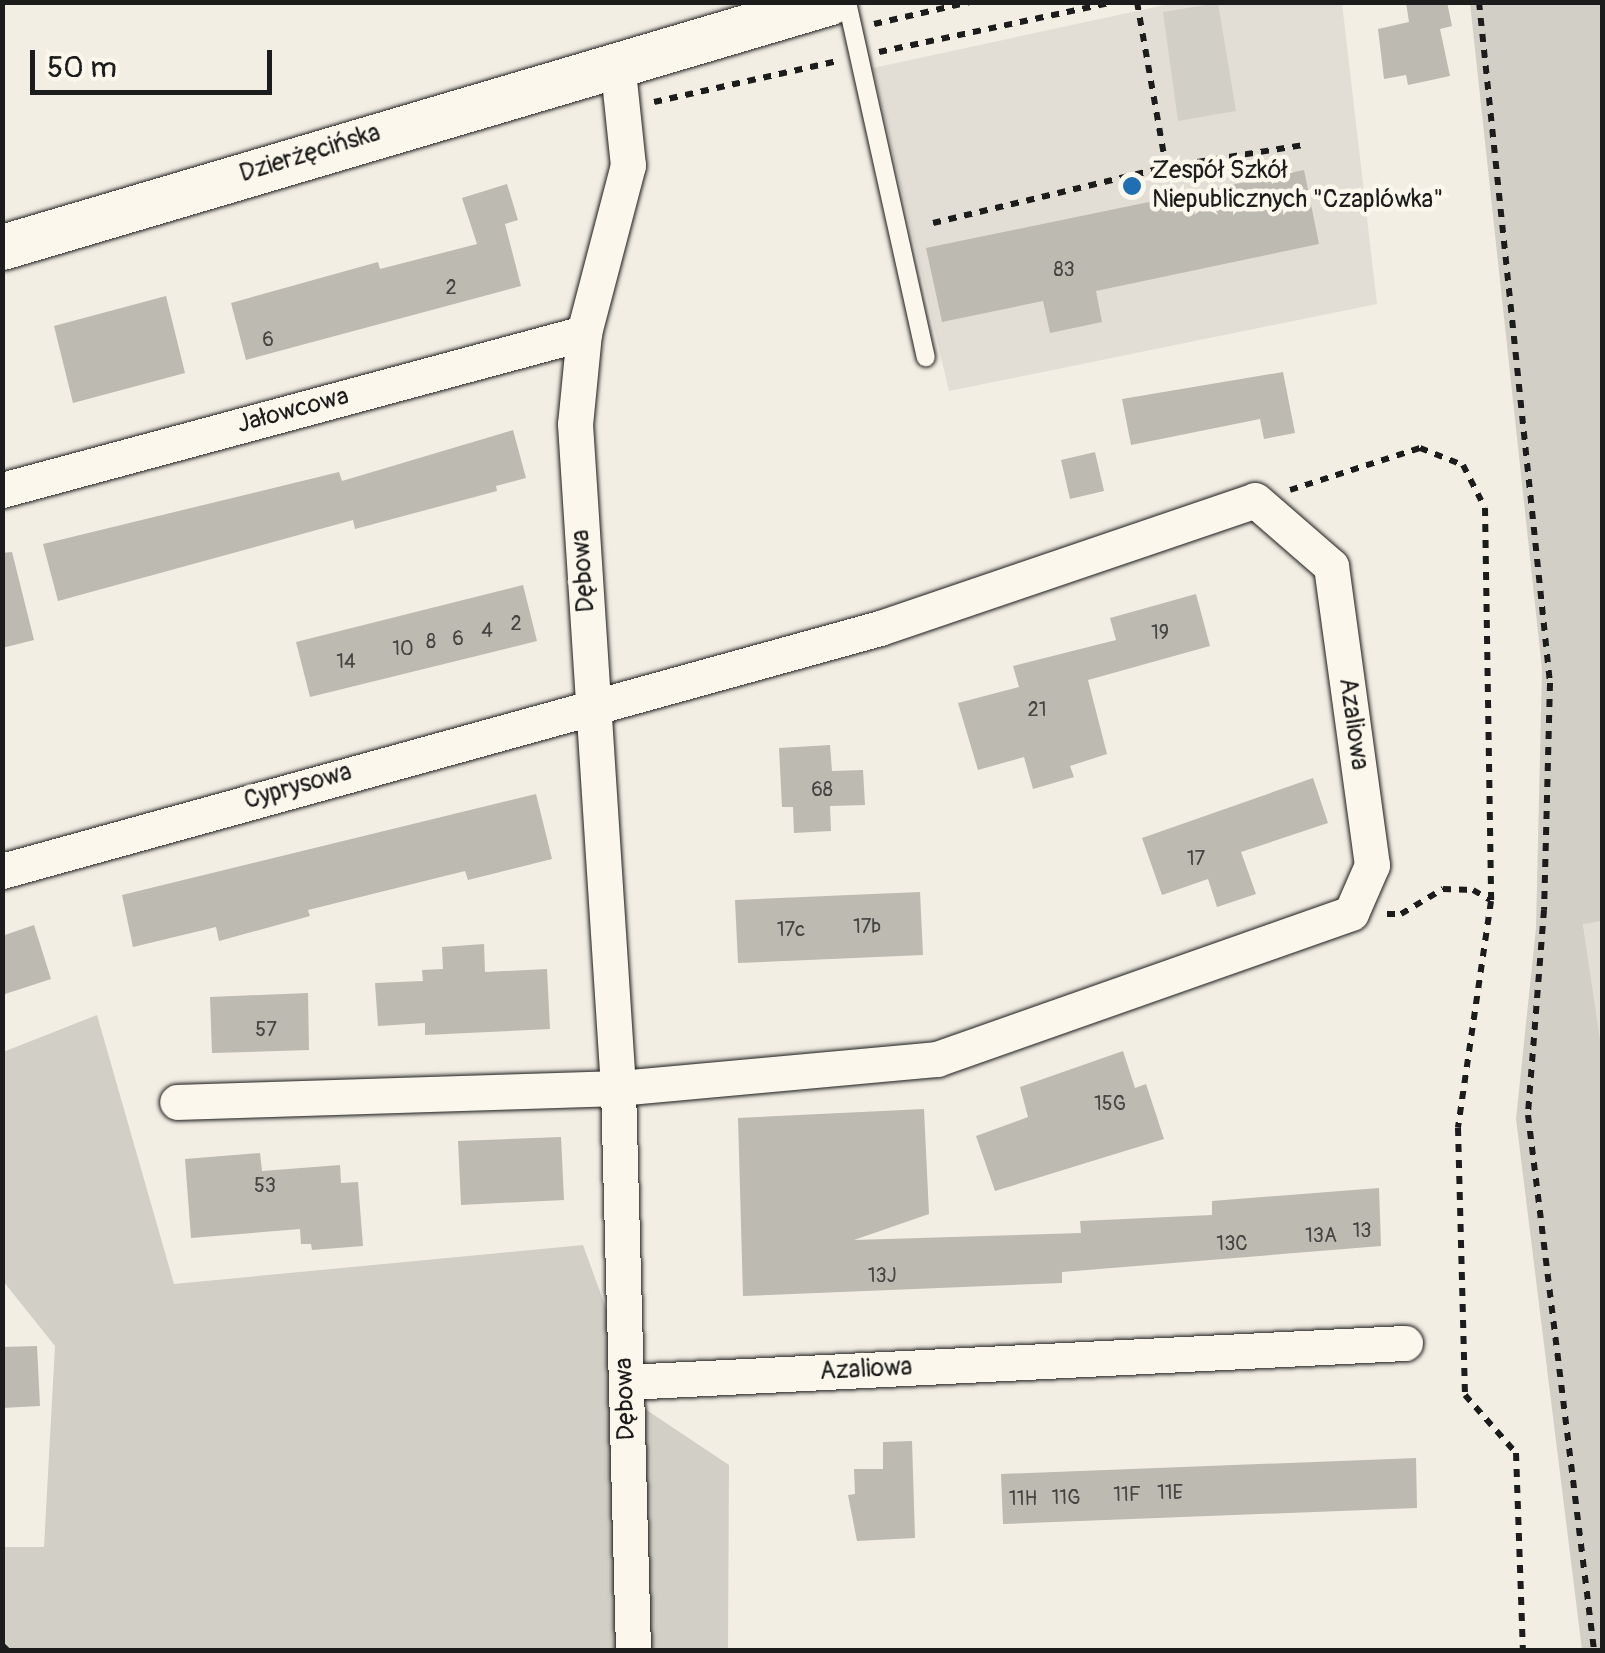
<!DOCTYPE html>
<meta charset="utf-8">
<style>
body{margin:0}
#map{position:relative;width:1605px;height:1653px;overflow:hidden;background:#f2eee4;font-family:Pangolin,sans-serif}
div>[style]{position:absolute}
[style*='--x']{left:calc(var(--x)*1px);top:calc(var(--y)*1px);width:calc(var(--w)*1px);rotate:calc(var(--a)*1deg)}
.built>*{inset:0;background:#e2ded5}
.green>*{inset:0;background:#d2cfc6}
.building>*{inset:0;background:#bdbab1}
.path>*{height:6px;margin-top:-3px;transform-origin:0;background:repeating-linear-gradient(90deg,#1c1c1c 0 8px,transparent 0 16px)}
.roads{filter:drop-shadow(0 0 2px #1c1c1c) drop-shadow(0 0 2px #1c1c1c)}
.service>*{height:18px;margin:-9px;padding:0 9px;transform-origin:9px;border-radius:9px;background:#fbf7ec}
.minor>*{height:35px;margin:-17.5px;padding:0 17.5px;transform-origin:17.5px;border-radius:17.5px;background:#fbf7ec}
.tertiary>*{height:45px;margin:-22.5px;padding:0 22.5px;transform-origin:22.5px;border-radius:22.5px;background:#fbf7ec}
.dots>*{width:28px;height:28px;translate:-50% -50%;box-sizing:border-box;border:5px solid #fbf7ec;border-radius:50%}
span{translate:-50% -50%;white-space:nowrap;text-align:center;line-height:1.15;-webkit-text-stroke:9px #fbf7ec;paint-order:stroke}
.number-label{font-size:20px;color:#444441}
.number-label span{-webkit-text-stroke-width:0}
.street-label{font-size:25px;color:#1c1c1c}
.poi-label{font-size:25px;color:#1c1c1c}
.left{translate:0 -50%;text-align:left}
.frame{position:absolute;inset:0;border:5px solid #1c1c1c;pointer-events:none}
.scale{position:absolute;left:30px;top:50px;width:242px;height:45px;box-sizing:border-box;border:5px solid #1c1c1c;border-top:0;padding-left:12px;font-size:30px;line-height:35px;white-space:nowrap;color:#1c1c1c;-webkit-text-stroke:8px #fbf7ec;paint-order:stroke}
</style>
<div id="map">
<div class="built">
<div style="clip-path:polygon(1174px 3px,1342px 3px,1377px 304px,949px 391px,873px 68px)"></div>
<div style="clip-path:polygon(1602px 921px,1602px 1052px,1583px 923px)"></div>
</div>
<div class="green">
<div style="clip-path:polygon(1218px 3px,1236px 111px,1178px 121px,1163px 12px)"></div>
<div style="clip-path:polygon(1470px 3px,1602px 3px,1602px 921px,1583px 924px,1602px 1052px,1602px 1650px,1582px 1650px,1516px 1119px,1536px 928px,1542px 669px)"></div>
<div style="clip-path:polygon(97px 1015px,174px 1284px,583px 1245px,642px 1407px,729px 1465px,728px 1650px,3px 1650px,3px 1547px,44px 1547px,55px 1346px,3px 1281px,3px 1052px)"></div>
</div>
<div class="building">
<div style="clip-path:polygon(1406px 2px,1447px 2px,1452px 26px,1440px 29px,1450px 76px,1408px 85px,1406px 75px,1384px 79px,1378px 29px,1409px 22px)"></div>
<div style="clip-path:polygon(1304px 170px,1319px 244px,1096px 291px,1102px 322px,1050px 333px,1043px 301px,942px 322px,926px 248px)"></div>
<div style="clip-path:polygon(507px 184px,518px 220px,505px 224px,521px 286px,246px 360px,231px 303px,378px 262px,380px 269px,477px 244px,462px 198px)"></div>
<div style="clip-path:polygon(166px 296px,185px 373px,73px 403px,54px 326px)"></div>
<div style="clip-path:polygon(1283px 372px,1295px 433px,1264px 439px,1260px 419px,1131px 445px,1122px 399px)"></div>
<div style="clip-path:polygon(513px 430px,526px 478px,496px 486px,497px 491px,355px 529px,353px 520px,58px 601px,43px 544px,339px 472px,342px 481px)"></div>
<div style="clip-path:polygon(1095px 452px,1104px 491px,1070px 499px,1061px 460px)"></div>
<div style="clip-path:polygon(12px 552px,34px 640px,2px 648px,2px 553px)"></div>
<div style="clip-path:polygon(523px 585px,537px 641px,310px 697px,296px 642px)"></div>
<div style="clip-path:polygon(1196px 594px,1210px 646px,1088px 680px,1107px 754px,1070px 766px,1074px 777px,1033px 789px,1024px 757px,978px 770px,958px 703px,1019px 687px,1013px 666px,1116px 640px,1110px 618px)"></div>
<div style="clip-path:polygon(830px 745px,832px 771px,863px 770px,865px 805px,830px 806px,831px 831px,794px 833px,793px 807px,782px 807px,779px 748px)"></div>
<div style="clip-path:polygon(1313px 778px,1328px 823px,1241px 852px,1256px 894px,1217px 907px,1208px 879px,1162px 895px,1142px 838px)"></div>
<div style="clip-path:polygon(536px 794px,552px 859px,468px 880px,465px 871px,308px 910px,310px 916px,219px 941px,216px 927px,133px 947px,122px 895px)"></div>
<div style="clip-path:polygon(920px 892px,923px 955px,738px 963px,735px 900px)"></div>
<div style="clip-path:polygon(34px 925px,51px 979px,2px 995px,2px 936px)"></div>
<div style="clip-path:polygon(484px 944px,485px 972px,547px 969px,550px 1029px,425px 1035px,425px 1023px,378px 1026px,375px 983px,423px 981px,422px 970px,443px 969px,442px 947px)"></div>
<div style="clip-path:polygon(308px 993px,309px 1050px,212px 1053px,210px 997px)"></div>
<div style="clip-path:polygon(1123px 1051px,1135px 1088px,1146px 1084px,1164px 1139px,995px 1191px,976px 1136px,1028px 1117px,1020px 1087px)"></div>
<div style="clip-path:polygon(924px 1109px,929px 1214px,854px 1240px,1081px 1233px,1080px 1221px,1212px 1215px,1212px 1201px,1379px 1188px,1381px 1246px,1062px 1272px,1062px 1283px,743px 1296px,738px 1118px)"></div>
<div style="clip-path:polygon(561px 1137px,564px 1200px,461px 1205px,458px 1141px)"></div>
<div style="clip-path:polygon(260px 1153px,262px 1171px,340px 1165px,341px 1183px,358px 1182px,363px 1246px,312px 1250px,311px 1244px,301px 1244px,300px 1229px,191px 1238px,185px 1159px)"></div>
<div style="clip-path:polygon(37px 1346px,40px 1406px,2px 1408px,2px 1347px)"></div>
<div style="clip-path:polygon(912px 1441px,915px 1538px,857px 1541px,848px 1495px,855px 1494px,854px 1469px,883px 1469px,883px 1442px)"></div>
<div style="clip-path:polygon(1416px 1458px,1417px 1508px,1003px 1524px,1001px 1474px)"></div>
</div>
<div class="path">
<div style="--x:1137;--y:2;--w:168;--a:80"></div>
<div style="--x:1479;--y:2;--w:685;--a:84.05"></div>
<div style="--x:1550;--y:683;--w:227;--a:91.5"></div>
<div style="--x:1544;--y:910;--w:206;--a:94.5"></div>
<div style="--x:1528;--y:1115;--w:539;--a:82.97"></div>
<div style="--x:874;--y:24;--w:98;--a:-12.9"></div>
<div style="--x:879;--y:52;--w:240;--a:-12"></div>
<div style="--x:654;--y:102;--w:188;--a:-12.6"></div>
<div style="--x:933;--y:223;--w:240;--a:-13.5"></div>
<div style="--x:1166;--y:167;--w:140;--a:-9.1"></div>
<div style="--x:1290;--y:490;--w:137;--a:-17.9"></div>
<div style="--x:1420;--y:448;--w:46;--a:21.6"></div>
<div style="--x:1463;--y:465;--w:48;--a:62.9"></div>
<div style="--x:1485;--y:508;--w:393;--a:89.1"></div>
<div style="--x:1491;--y:901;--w:229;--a:98.3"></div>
<div style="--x:1458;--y:1128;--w:267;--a:88.5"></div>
<div style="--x:1465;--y:1395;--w:77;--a:48.7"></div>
<div style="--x:1516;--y:1453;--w:197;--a:88"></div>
<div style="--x:1387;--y:914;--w:14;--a:0"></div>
<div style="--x:1401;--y:914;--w:49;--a:-30.8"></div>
<div style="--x:1443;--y:889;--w:30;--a:2"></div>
<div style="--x:1473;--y:890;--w:20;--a:30"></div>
<div style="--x:2;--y:1645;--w:7;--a:45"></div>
</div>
<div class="roads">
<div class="service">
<div style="--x:847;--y:2;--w:364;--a:77.5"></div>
</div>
<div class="minor">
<div style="--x:617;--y:61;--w:105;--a:84"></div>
<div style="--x:628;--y:165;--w:174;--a:104.7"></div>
<div style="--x:584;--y:333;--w:91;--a:95.6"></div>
<div style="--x:575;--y:424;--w:665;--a:86.29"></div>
<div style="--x:618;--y:1088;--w:562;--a:88.47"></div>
<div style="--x:2;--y:490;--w:603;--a:-15.1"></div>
<div style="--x:2;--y:871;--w:911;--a:-15.47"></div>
<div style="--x:880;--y:628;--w:396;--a:-18.8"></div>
<div style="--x:1255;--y:500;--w:101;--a:41"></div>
<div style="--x:1331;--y:566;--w:302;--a:82.2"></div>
<div style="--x:1372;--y:865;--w:52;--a:113.6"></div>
<div style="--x:1351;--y:913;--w:439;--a:160.6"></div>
<div style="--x:937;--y:1059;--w:320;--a:174.8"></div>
<div style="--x:618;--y:1088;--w:441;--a:178.2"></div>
<div style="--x:626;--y:1382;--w:780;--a:-2.87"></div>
</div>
<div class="tertiary">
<div style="--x:2;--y:247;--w:863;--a:-16.48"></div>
</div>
</div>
<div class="dots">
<div style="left:1132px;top:186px;background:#1f6fb2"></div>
</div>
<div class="number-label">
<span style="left:1064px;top:269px">83</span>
<span style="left:451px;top:287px">2</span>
<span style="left:268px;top:339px">6</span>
<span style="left:516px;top:623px">2</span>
<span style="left:487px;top:630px">4</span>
<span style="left:1160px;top:632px">19</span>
<span style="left:458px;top:638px">6</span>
<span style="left:431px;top:641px">8</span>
<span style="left:403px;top:648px">10</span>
<span style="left:346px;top:661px">14</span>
<span style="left:1037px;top:709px">21</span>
<span style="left:822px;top:789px">68</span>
<span style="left:1196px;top:858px">17</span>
<span style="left:867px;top:926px">17b</span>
<span style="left:791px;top:929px">17c</span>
<span style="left:266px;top:1029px">57</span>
<span style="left:1110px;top:1103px">15G</span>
<span style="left:265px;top:1185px">53</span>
<span style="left:1362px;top:1230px">13</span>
<span style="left:1321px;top:1235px">13A</span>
<span style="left:1232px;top:1243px">13C</span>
<span style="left:882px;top:1275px">13J</span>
<span style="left:1170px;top:1492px">11E</span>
<span style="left:1127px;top:1494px">11F</span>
<span style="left:1066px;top:1497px">11G</span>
<span style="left:1023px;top:1498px">11H</span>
</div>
<div class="street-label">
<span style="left:310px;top:154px;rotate:-17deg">Dzierżęcińska</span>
<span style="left:293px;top:411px;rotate:-15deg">Jałowcowa</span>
<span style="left:584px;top:571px;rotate:-94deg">Dębowa</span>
<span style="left:1353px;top:724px;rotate:82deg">Azaliowa</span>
<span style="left:298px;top:787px;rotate:-16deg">Cyprysowa</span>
<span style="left:866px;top:1370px;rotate:-3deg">Azaliowa</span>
<span style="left:626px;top:1399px;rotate:-92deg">Dębowa</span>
</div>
<div class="poi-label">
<span class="left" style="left:1152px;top:186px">Zespół Szkół<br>Niepublicznych "Czaplówka"</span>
</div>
<div class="frame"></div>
<div class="scale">50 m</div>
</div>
